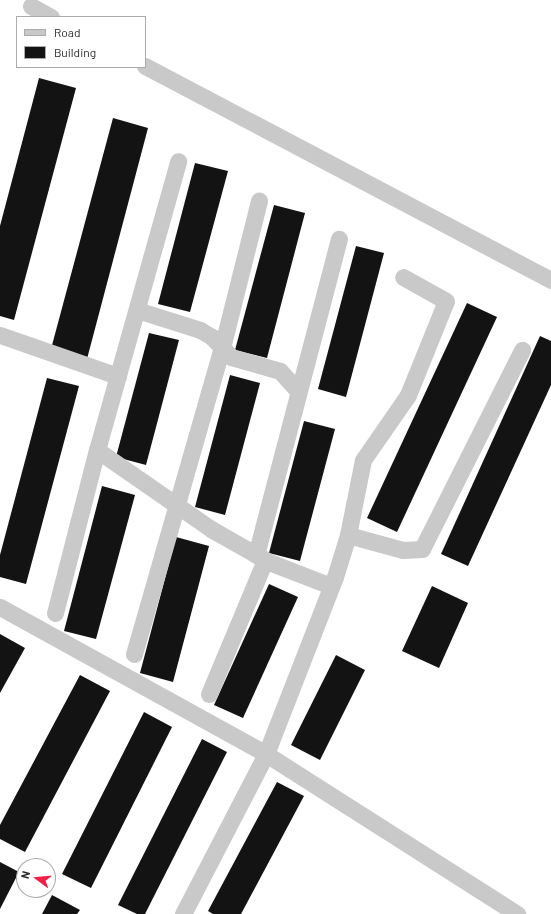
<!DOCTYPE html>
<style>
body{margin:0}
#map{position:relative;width:551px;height:914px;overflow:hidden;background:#fff;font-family:Barlow,sans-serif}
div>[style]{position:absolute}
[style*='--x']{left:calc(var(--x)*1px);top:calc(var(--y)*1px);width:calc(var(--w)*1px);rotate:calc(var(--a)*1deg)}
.building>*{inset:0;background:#131313}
.minor>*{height:17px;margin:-8.5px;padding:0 8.5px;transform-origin:8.5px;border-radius:8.5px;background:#c9c9c9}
span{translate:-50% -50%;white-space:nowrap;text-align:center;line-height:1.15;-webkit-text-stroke:4px #fff;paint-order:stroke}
.legend{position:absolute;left:16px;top:16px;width:130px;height:52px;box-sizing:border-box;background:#fff;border:1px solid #ababab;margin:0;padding:5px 7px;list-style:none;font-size:12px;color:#2c2c2c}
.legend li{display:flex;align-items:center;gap:8px;height:20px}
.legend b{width:20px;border:1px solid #ababab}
.north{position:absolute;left:16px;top:858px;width:40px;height:40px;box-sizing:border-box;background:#fff;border:1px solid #ababab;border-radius:50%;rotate:286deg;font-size:11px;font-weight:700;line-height:16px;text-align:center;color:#2c2c2c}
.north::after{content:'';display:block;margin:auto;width:14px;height:18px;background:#f31f49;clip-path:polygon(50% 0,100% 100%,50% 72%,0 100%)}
</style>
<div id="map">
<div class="building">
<div style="clip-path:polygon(39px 78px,76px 88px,14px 320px,0 316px,0 226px)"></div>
<div style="clip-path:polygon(113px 118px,148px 128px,87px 359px,51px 349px)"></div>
<div style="clip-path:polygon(195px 163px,228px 171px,190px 312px,158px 304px)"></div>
<div style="clip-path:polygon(274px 205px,305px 213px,267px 358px,235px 350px)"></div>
<div style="clip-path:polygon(356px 246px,384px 253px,346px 397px,318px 389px)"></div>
<div style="clip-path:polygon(467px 303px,497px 317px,397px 532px,367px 518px)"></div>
<div style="clip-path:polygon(149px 333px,179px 340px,146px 465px,116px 457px)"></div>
<div style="clip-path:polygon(540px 336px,551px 341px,551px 385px,468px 566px,441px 554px)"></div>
<div style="clip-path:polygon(230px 375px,260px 383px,225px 515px,195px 507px)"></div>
<div style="clip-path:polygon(47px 378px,79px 386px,26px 584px,0 577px,0 555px)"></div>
<div style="clip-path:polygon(304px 421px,335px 429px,300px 561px,269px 553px)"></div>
<div style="clip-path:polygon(102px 486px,135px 495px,96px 639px,64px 631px)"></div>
<div style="clip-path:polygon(176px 537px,209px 546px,173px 682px,140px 673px)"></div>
<div style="clip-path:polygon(269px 584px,298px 597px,243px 718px,214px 705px)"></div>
<div style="clip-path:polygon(432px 586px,468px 603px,439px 668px,402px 651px)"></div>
<div style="clip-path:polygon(0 634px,25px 648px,0 693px)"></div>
<div style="clip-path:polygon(336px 655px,365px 670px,320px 760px,291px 745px)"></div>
<div style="clip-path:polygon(80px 675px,110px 691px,25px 852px,0 839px,0 825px)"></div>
<div style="clip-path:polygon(144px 712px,172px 727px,91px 888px,62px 874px)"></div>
<div style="clip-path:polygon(202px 739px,227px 752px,145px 914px,137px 914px,118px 905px)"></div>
<div style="clip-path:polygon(277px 782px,304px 796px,241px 914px,213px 914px,208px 911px)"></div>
<div style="clip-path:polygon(0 862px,19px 872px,0 909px)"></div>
<div style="clip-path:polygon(52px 895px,80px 910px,77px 914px,42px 914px)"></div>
</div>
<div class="minor">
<div style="--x:31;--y:6;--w:23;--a:29"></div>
<div style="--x:145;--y:66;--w:459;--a:27.8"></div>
<div style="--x:137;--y:310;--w:66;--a:17.6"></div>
<div style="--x:200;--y:330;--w:14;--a:30"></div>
<div style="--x:212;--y:337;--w:28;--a:46"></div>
<div style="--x:231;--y:357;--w:51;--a:15.9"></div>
<div style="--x:280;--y:371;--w:27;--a:48"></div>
<div style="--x:0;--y:335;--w:125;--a:19.2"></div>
<div style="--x:97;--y:450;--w:139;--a:34.7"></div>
<div style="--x:211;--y:529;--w:67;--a:29.6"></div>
<div style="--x:269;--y:562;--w:66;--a:21.2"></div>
<div style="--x:348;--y:535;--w:57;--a:15.3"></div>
<div style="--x:403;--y:550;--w:19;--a:-3"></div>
<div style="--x:422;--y:549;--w:223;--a:-63.3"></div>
<div style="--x:256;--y:555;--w:327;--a:-75.3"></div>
<div style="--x:0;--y:607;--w:304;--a:28.9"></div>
<div style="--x:266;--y:754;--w:298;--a:32.5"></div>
<div style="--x:55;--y:613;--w:168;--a:-75.6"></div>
<div style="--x:97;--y:450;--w:300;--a:-74.3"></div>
<div style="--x:134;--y:654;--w:318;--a:-74"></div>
<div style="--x:222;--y:348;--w:152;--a:-75.9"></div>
<div style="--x:209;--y:694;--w:145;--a:-67.3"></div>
<div style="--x:183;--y:914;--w:180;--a:-62.6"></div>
<div style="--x:266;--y:754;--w:190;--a:-68.7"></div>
<div style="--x:335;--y:577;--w:44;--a:-72.8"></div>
<div style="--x:348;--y:535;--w:76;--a:-78.7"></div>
<div style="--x:363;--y:460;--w:79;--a:-55.3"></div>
<div style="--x:408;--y:395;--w:101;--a:-68"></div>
<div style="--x:446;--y:301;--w:49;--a:-150.8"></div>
</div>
<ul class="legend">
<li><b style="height:5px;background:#c9c9c9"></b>Road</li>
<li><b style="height:11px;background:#131313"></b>Building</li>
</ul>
<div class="north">N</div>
</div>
